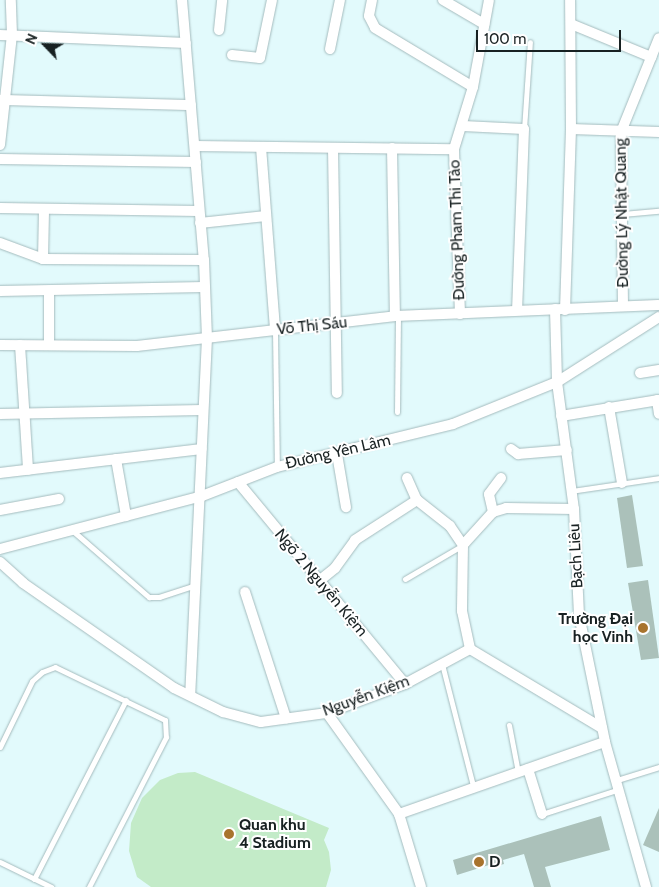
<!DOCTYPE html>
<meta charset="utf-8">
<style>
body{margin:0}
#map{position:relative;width:659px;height:887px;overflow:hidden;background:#e2fafc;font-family:Cabin,sans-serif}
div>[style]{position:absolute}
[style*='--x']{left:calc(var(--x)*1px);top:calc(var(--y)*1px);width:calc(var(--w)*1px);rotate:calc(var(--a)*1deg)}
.green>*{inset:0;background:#c3ebc8}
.building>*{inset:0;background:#abc1ba}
.roads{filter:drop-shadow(0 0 1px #a4bbbd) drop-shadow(0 0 1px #a4bbbd)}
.service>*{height:5px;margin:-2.5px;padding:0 2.5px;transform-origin:2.5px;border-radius:2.5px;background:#fff}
.minor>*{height:10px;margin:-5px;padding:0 5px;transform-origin:5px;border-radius:5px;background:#fff}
.dots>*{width:14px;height:14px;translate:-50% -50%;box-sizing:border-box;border:2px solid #fff;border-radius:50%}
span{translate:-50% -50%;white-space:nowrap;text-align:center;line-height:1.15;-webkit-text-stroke:4px #fff;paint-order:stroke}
.street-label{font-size:16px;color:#182122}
.poi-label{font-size:16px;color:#182122;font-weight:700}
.right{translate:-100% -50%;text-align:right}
.left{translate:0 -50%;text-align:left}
.north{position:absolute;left:20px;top:20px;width:50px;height:50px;-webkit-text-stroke:4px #fff;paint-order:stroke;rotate:294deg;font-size:14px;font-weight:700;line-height:20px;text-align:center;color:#182122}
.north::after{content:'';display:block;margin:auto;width:18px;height:22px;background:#182122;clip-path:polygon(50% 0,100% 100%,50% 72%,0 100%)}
.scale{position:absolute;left:476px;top:30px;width:145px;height:22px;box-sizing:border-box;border:2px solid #182122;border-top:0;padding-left:6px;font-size:15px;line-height:18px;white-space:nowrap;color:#182122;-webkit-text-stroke:4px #fff;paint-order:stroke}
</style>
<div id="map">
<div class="green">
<div style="clip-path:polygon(195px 772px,329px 828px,324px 840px,329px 852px,331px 870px,326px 887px,151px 887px,137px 877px,129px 851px,131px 823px,142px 798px,160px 780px,178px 773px)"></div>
</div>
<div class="building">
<div style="clip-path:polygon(632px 495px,643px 566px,627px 568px,617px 498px)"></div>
<div style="clip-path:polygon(648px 580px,659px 658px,641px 660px,628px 583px)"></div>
<div style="clip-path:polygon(659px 808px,659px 852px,643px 845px)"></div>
<div style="clip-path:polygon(601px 816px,610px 850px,545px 867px,551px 887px,534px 887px,524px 854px,503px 860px,504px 864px,493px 867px,492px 864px,457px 875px,453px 860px)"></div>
</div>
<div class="roads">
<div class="service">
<div style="--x:524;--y:129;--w:87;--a:-86.1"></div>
<div style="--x:622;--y:214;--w:37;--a:-5"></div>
<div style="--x:275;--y:330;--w:136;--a:89.2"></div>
<div style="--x:397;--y:412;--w:97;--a:-89.4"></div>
<div style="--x:571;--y:491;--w:89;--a:-8.4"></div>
<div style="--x:73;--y:531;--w:101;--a:41"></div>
<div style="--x:149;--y:597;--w:10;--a:0"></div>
<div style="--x:159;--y:597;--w:39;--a:-18"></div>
<div style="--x:405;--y:579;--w:67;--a:-30.4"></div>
<div style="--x:442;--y:664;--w:126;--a:75.7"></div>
<div style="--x:509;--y:725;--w:48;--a:79.2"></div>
<div style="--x:0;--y:747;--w:73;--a:-64.1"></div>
<div style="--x:32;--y:681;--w:13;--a:-42"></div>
<div style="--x:42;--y:672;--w:14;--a:-21"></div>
<div style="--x:55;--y:667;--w:122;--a:25.7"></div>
<div style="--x:165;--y:720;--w:17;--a:87"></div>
<div style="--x:166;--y:737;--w:169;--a:117.2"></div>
<div style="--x:617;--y:780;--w:44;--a:-17.2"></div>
<div style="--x:542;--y:814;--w:82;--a:-17.8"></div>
<div style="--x:0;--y:862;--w:57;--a:26.1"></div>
<div style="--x:34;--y:879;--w:201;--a:-62.8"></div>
</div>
<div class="minor">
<div style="--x:182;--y:0;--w:261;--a:85.2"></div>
<div style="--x:204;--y:260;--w:78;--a:87.8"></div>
<div style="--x:207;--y:338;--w:357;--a:92.7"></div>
<div style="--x:372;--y:0;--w:16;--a:101"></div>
<div style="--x:369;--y:16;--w:13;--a:63"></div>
<div style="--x:375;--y:28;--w:114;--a:31"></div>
<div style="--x:443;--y:0;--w:48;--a:30.3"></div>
<div style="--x:571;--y:24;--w:87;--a:22.4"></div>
<div style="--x:219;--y:30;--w:30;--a:-84"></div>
<div style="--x:0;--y:35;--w:186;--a:2.5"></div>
<div style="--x:330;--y:49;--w:50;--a:-78.5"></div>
<div style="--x:232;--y:55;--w:28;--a:6"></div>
<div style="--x:260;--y:58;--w:59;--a:-78.3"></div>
<div style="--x:0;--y:100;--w:191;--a:1.5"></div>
<div style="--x:463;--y:126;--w:61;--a:2.8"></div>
<div style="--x:524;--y:129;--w:179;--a:92.2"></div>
<div style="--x:571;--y:129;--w:88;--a:2"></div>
<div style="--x:0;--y:145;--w:111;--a:-83.8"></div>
<div style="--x:12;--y:35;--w:35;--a:-92"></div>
<div style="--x:195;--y:146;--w:259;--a:0.7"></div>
<div style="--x:261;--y:147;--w:184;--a:85.6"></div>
<div style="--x:333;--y:148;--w:245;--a:89.1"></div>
<div style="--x:392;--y:148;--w:168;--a:89"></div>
<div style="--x:0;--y:159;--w:196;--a:0.9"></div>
<div style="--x:0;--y:208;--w:198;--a:0.9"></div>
<div style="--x:200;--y:223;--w:66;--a:-6.1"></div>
<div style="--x:0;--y:243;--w:46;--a:20.4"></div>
<div style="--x:43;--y:259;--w:161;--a:0.4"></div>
<div style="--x:43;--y:259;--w:49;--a:-88.8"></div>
<div style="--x:0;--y:291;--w:204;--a:-1.1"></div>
<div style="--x:49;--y:291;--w:54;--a:90"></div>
<div style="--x:623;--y:306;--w:174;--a:-90.7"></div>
<div style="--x:621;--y:132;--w:101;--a:-68"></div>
<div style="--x:555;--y:309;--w:73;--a:88.4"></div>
<div style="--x:557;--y:382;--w:128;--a:82.4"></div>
<div style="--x:574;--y:509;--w:106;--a:87.3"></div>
<div style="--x:579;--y:615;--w:130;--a:78.4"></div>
<div style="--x:605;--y:742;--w:151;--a:74.2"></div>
<div style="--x:565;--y:310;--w:181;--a:-88.1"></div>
<div style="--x:571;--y:129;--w:129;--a:-90.4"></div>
<div style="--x:460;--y:314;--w:165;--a:-92.1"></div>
<div style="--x:454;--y:149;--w:65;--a:-73"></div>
<div style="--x:473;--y:87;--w:88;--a:-79.6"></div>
<div style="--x:0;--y:345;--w:137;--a:0.4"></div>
<div style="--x:137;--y:346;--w:260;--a:-6.6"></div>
<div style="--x:395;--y:316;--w:264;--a:-2.4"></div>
<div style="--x:20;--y:345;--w:125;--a:86.3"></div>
<div style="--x:640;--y:373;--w:19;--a:-9"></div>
<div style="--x:657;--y:400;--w:14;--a:82"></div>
<div style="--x:609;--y:407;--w:77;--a:80.3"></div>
<div style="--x:0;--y:414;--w:202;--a:-1.1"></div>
<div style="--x:561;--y:416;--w:99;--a:-9.3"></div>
<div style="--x:511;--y:449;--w:9;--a:36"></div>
<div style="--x:518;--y:454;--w:49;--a:-4.7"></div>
<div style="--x:337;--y:454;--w:54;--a:80.4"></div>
<div style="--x:116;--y:459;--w:58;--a:80"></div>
<div style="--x:0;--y:473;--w:203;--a:-6.8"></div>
<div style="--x:407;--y:478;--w:24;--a:66"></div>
<div style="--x:417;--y:500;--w:42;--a:38.2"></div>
<div style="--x:450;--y:526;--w:23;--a:56"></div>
<div style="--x:463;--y:545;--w:66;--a:90.9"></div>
<div style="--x:462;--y:611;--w:39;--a:78"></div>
<div style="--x:238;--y:482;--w:262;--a:50.4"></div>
<div style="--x:0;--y:510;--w:60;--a:-10.6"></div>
<div style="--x:493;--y:512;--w:18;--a:-103"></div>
<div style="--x:489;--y:494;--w:20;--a:-53"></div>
<div style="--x:463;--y:545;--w:45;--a:-47.7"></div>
<div style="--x:493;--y:512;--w:14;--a:-17"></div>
<div style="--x:506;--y:508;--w:68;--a:0.8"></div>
<div style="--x:0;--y:549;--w:209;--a:-14.7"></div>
<div style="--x:202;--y:496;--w:80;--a:-21.1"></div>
<div style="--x:277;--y:467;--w:181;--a:-13.7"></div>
<div style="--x:453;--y:424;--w:112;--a:-22"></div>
<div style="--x:557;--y:382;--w:121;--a:-32.5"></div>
<div style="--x:0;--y:562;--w:31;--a:42"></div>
<div style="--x:23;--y:583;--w:184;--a:34.8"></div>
<div style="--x:174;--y:688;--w:55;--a:26.1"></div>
<div style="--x:223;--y:712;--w:39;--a:15"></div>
<div style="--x:261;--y:722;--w:67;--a:-7.8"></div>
<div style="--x:327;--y:713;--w:83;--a:-20.4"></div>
<div style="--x:405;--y:684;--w:74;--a:-28.3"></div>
<div style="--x:470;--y:649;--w:154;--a:30.9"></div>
<div style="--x:319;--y:581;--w:21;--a:-39"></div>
<div style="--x:335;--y:568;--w:34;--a:-54"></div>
<div style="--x:355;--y:540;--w:74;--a:-32.8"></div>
<div style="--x:245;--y:592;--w:133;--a:72"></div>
<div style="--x:327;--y:713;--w:124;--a:54.5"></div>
<div style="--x:399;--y:814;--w:76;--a:73.2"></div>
<div style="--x:528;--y:769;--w:47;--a:72.7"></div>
<div style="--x:399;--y:814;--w:218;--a:-19.3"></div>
</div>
</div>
<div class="dots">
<div style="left:643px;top:628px;background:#a8732d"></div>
<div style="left:229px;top:834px;background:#a8732d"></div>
<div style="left:479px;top:862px;background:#a8732d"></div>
</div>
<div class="street-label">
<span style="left:622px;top:213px;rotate:-91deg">Đường Lý Nhật Quang</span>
<span style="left:457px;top:230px;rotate:-92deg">Đường Pham Thi Tảo</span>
<span style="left:312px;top:326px;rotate:-6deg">Võ Thị Sáu</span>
<span style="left:338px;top:452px;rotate:-13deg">Đường Yên Lâm</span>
<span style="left:576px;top:556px;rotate:-93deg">Bạch Liêu</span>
<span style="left:321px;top:583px;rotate:50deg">Ngõ 2 Nguyễn Kiệm</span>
<span style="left:366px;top:696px;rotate:-20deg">Nguyễn Kiệm</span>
</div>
<div class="poi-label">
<span class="right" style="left:633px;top:628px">Trường Đại<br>học Vinh</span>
<span class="left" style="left:239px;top:834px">Quan khu<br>4 Stadium</span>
<span class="left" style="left:489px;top:862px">D</span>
</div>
<div class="north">N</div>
<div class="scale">100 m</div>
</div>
